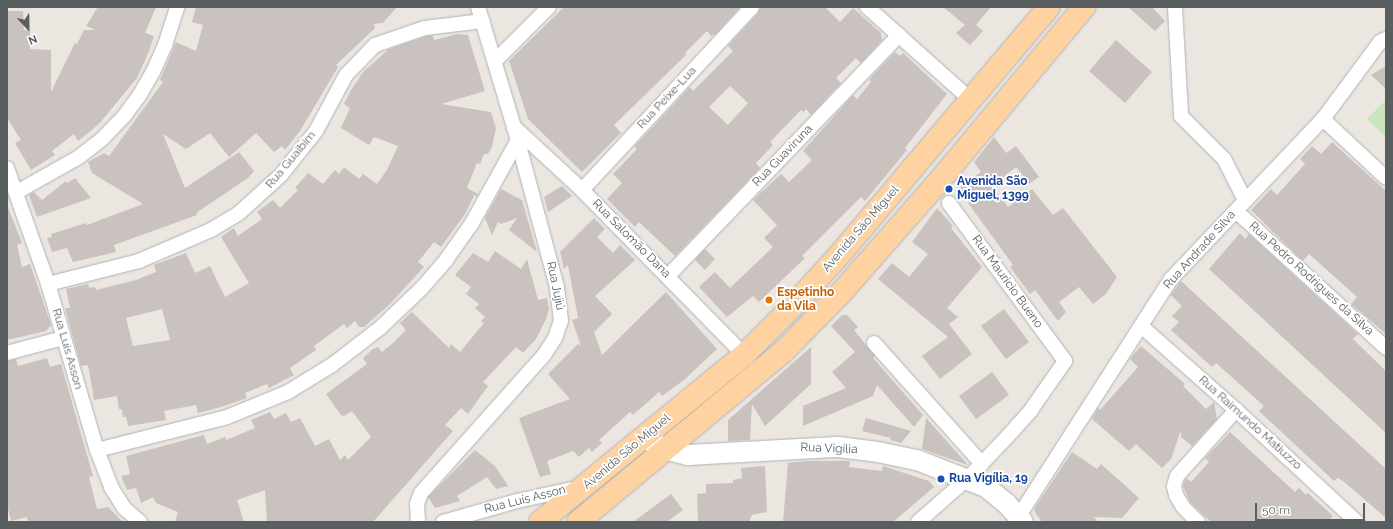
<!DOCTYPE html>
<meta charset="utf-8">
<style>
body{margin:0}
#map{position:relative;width:1393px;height:529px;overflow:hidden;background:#ece6e0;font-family:Raleway,sans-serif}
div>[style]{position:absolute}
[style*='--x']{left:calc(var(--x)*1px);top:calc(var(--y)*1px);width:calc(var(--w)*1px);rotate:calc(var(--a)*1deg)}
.green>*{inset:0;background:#c9e5bc}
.building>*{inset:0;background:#c9c2bf}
.roads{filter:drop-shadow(0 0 1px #aeb4b6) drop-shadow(0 0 1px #aeb4b6)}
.street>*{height:14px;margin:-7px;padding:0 7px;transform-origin:7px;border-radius:7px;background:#fff}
.secondary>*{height:20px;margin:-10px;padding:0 10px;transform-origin:10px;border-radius:10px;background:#fff}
.primary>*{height:22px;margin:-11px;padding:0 11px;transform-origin:11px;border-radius:11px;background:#ffd2a2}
.dots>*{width:11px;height:11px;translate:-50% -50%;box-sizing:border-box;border:2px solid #fff;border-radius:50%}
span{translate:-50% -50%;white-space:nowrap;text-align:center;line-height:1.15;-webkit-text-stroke:3.5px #fff;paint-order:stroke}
.street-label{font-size:12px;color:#595f61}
.transit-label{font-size:12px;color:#164399;font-weight:700}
.left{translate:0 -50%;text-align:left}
.food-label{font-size:12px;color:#c56008;font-weight:700}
.frame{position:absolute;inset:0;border:8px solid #595f61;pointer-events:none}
.north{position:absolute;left:8px;top:8px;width:40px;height:40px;-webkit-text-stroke:3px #fff;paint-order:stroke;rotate:158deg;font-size:11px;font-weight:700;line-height:16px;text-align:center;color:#595f61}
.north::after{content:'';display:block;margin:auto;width:14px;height:18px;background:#595f61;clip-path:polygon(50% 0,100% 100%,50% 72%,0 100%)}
.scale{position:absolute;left:1255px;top:503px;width:110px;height:18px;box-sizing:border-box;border:2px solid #595f61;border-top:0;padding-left:5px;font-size:12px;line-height:14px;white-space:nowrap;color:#595f61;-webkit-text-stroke:3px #fff;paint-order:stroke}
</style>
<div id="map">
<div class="green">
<div style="clip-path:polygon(1386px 100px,1386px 137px,1367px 119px)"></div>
</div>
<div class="building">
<div style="clip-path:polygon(98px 7px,156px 7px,145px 33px,154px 36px,149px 51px,137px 78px,99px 124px,78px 141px,74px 134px,52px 151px,55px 155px,31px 170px,15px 143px,21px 140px,7px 118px,7px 11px,23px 11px,24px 30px,30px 30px,30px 49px,51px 50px,51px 92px,75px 43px,77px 44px,84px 30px,96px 30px,86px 26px)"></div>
<div style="clip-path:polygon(196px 7px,397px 7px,383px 23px,374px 24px,375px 28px,336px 65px,338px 67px,300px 131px,285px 150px,282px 146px,274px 152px,256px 133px,229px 157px,210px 133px,186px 149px,163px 134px,185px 188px,239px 152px,254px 171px,248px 178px,196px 213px,197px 215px,114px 245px,116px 252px,73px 262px,67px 248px,52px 252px,47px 238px,52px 237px,51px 234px,86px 223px,87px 225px,143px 204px,92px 173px,88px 162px,104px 153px,109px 156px,163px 82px,160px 80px,176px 42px,196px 51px,203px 25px,192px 22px)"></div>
<div style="clip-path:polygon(564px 7px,740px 7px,716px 34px,711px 36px,707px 31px,685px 53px,686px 55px,614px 125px,621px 133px,582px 172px,528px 119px,509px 61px)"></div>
<div style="clip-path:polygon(evenodd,760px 7px,825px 7px,840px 22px,853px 8px,881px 33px,882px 40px,861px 63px,856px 58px,836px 78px,841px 83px,811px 115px,806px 109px,804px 112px,801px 110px,770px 142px,773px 145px,756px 163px,760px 168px,675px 256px,639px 222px,635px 227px,607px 199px,622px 183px,613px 174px,637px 149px,634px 147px,690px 87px,693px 91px,733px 51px,728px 46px,758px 13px,760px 7px,730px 86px,748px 103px,728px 125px,709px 107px,730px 86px)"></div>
<div style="clip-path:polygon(943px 7px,991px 7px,976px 25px,983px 31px,970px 45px,956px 33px,965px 25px)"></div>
<div style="clip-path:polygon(1128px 7px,1152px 7px,1165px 21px,1155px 31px)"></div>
<div style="clip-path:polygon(evenodd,457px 34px,468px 35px,485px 91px,441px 104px,491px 112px,496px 128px,492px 147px,488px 154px,484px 154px,480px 164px,477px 163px,467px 188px,478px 194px,476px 198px,475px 194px,465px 214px,441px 247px,434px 242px,418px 262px,424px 267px,390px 304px,364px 327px,359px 327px,355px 321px,347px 328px,344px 324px,314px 346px,316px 350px,290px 368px,294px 375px,269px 388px,267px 384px,245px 393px,247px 398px,221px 407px,198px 413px,196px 405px,164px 411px,166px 420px,128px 426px,126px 417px,123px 417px,122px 409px,119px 409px,117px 396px,94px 400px,88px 365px,81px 366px,65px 308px,70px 308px,66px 289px,88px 284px,89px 288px,95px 287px,96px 290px,136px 280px,156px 272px,154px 265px,186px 253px,195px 273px,210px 266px,225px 297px,249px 283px,221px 237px,234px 228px,238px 236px,262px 219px,257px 212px,273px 200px,280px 208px,298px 190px,295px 188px,308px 173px,323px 184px,335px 170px,339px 174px,344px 167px,359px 179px,363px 174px,377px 184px,387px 170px,398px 146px,374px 137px,369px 145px,341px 128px,350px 108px,344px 104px,351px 90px,364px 71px,389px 49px,427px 36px,433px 36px,434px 40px,457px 34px,162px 309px,170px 340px,133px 346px,126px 318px,162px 309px)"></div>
<div style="clip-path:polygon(1116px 40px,1152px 72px,1125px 103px,1089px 71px)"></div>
<div style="clip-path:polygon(895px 52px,900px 56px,903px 53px,947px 94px,905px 148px,907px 150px,865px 201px,861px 197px,802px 256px,805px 258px,759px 302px,753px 296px,727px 317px,699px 287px,715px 272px,730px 288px,773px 247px,764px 238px,777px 225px,753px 200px,781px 174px,789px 182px,812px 160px,803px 151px,853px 95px,857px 99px,871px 82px,869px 80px,873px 75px)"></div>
<div style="clip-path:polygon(1386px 66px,1386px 89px,1371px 75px)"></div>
<div style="clip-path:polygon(994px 137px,1006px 153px,1016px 146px,1039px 177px,1029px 184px,1016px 167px,992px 186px,1008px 207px,1032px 189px,1053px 215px,1063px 208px,1117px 277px,1106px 294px,1093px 304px,1079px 287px,1059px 302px,1066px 312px,1058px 321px,1035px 290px,1030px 294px,1010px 267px,1013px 265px,1008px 258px,968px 203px,971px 201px,960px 187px,981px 172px,974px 162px)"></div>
<div style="clip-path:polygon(1332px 142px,1386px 191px,1386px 334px,1351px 304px,1357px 297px,1327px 270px,1309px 254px,1303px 261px,1251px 210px,1271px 189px,1277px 195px,1305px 164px,1300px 159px,1312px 146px,1321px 154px)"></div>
<div style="clip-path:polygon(75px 178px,91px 198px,37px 217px,29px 195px,34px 192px,42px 200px,66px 181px,67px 183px)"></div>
<div style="clip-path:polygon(562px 186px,572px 196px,548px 212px,544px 197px)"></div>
<div style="clip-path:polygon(501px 189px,522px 200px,537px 252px,509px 230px,517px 218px,501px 224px,498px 222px,492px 235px,485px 218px)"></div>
<div style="clip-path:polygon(7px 205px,22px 243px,17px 245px,22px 267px,30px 264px,51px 325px,46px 331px,7px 340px)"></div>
<div style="clip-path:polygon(937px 208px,953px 226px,951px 228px,982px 267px,947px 308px,958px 317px,949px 324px,972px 354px,940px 379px,922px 356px,948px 337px,878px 279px,892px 263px,909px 277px,928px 254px,912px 242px)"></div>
<div style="clip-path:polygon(594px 218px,605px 229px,597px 237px,613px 253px,620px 245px,635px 260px,595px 296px,612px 314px,594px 332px,602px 355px,666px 292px,717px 349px,684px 380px,662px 396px,659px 392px,633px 415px,630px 412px,599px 440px,602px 443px,592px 452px,589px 448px,579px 457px,573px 451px,547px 461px,551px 474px,540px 477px,519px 418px,570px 399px,548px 374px,578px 344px,581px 346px,572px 320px,578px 318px,568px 265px,564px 269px,560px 252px)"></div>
<div style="clip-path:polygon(1240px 233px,1245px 239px,1249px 234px,1358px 334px,1353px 339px,1386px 371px,1386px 433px,1209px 269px)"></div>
<div style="clip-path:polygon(705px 249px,715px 259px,705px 270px,695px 260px)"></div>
<div style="clip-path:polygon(495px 251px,521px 269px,527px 259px,538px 300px,547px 298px,549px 309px,546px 319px,536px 339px,523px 353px,516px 347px,483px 382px,488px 386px,468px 414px,461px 408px,445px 425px,453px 431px,373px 522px,267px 522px,265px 490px,237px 500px,244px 522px,175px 522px,178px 512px,156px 503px,153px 497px,141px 503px,136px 488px,127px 490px,121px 476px,130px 474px,126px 456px,204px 435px,207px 444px,225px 437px,226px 440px,255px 428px,251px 420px,270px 412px,274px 419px,286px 413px,291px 422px,300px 418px,315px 446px,329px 439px,340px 460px,345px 455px,348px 460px,371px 437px,352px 411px,344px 416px,341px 415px,326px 394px,367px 364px,363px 358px,373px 349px,378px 347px,382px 352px,393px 343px,406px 330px,400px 323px,412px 312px,449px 348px,451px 344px,460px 352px,484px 323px,481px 321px,485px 317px,475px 308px,479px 304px,466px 294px,471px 287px,455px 275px,473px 253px,488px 262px)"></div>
<div style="clip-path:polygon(1181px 281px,1386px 469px,1386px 518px,1343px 481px,1338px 478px,1334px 481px,1259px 411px,1264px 406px,1216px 363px,1212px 367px,1171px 330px,1179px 322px,1172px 316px,1182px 306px,1171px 295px)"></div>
<div style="clip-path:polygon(1004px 309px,1029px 342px,1006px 359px,981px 326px)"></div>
<div style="clip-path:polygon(842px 315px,847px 315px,858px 327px,854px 330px,875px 356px,873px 358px,923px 415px,914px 427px,877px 385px,873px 396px,803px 426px,803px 406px,846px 388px,832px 372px,855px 352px,831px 326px)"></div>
<div style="clip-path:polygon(1141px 346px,1185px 384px,1183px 386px,1206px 409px,1214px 402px,1217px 419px,1192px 446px,1181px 437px,1181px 430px,1171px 459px,1162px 468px,1136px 444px,1129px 451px,1092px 419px,1098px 408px,1100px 410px,1138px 367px,1130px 359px)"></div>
<div style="clip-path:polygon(811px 347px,811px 384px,765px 426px,752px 404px,750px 440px,728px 441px,728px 420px)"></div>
<div style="clip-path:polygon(47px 358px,50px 367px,61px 364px,93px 476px,89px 477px,97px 509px,108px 507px,123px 522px,28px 522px,27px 517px,11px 521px,7px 505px,7px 361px,16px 359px,18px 366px)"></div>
<div style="clip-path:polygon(992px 372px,1009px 395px,976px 419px,959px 396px)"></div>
<div style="clip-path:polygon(866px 418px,911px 431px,901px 443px,890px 440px,891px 438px,862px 431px)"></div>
<div style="clip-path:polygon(926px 418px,968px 465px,922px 449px)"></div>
<div style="clip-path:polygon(1230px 432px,1295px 492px,1299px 488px,1306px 495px,1308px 493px,1333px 516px,1327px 522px,1211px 522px,1190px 502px,1183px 486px,1186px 478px,1191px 482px,1209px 462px,1205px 458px)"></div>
<div style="clip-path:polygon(475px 450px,495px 466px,508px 486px,496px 489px,487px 477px,457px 496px,460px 501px,435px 508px,428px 497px)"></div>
<div style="clip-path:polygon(1072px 452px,1097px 469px,1101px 464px,1139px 498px,1122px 518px,1094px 517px,1098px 522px,1042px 522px,1036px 514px,1034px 509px)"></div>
<div style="clip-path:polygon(806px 461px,850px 461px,849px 467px,882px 471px,883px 466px,929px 481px,934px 487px,893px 522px,783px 522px,788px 463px)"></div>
<div style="clip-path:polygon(765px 466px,767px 512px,752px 515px,749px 522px,698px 522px,697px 494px,706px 493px,706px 484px,733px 483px,733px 480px,742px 478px,741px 468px)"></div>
<div style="clip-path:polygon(671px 494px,683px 510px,667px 522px,633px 522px)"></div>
</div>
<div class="roads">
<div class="street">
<div style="--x:867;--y:7;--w:140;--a:41.8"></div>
<div style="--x:1175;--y:7;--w:109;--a:86.8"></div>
<div style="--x:1181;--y:116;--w:61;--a:45"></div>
<div style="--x:1224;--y:159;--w:46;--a:62.9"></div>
<div style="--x:495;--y:61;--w:76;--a:-45"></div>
<div style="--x:1323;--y:119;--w:86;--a:43.1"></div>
<div style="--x:514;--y:127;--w:93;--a:42.8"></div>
<div style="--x:582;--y:190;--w:231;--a:45.5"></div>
<div style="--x:7;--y:168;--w:123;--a:70.5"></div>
<div style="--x:48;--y:284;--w:173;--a:73.6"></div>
<div style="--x:97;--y:450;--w:40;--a:69"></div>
<div style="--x:111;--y:487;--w:25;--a:58"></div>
<div style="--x:124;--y:508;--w:21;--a:41"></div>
<div style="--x:582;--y:190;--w:250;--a:-47.1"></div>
<div style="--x:17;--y:192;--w:71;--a:-29.4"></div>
<div style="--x:79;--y:157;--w:29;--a:-38"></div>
<div style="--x:102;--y:139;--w:33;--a:-46"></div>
<div style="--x:125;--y:115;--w:24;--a:-54"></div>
<div style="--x:139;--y:96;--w:28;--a:-60"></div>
<div style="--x:153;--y:72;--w:30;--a:-66"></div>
<div style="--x:165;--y:45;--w:40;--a:-72"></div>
<div style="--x:1236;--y:211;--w:203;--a:42.4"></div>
<div style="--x:668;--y:276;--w:334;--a:-46.2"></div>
<div style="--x:48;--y:284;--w:94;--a:-14.2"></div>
<div style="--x:139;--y:261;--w:78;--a:-23.3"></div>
<div style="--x:211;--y:230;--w:33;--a:-31"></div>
<div style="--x:239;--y:213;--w:57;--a:-42.1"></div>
<div style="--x:281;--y:175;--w:56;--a:-51.5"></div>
<div style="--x:316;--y:131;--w:64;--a:-61.8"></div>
<div style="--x:346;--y:75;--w:42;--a:-46"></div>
<div style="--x:375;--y:45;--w:53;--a:-18.8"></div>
<div style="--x:425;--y:28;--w:58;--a:-6.9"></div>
<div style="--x:1141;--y:326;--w:127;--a:41.5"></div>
<div style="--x:1236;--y:410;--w:165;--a:42.8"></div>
<div style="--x:874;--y:343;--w:162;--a:48.2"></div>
<div style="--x:7;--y:353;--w:58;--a:-15"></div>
<div style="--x:97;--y:450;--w:134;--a:-14.2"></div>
<div style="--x:227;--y:417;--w:66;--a:-22.3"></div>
<div style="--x:288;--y:392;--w:52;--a:-31.5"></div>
<div style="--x:332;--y:365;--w:61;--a:-37.6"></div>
<div style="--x:380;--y:328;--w:57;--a:-43.6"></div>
<div style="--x:421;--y:289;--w:38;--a:-49"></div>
<div style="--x:446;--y:260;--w:45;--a:-54.9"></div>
<div style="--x:472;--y:223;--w:95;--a:-61"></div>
<div style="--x:418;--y:522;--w:18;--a:-93"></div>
<div style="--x:417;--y:504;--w:12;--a:-70"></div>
<div style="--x:421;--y:493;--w:185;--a:-48.3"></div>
<div style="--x:544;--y:355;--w:20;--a:-57"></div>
<div style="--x:555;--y:338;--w:18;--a:-71"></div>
<div style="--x:561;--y:321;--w:34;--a:-97"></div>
<div style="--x:557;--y:287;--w:166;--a:-105"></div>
<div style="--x:514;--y:127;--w:125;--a:-106.7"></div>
<div style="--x:443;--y:522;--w:77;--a:-15.8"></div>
<div style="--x:517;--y:501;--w:61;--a:-12.2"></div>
<div style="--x:918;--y:522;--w:67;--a:-41.3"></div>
<div style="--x:968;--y:478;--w:57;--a:-46.4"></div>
<div style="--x:1007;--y:437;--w:36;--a:-48"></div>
<div style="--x:1031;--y:410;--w:60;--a:-55.2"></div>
<div style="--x:1065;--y:361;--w:196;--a:-126.3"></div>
<div style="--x:1015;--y:522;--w:289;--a:-57.3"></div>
<div style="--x:1171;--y:279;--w:221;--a:-46.5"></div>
<div style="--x:1323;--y:119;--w:96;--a:-53.5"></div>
<div style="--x:1380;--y:42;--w:7;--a:-27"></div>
<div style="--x:1198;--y:522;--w:21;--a:-135"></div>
<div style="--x:1183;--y:507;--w:14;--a:-120"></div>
<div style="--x:1176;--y:495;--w:9;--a:-103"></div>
<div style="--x:1174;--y:486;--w:10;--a:-73"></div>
<div style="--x:1177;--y:476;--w:89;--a:-48.2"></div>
</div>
<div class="secondary">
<div style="--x:643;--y:437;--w:25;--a:29"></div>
<div style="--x:665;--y:449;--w:24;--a:15"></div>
<div style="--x:688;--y:455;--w:150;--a:-3.1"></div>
<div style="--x:838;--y:447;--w:40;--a:7.1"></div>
<div style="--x:878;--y:452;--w:40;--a:12"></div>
<div style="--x:917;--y:460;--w:74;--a:21.4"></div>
<div style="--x:986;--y:487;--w:26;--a:39"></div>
<div style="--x:1006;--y:503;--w:25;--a:48"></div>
</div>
<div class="primary">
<div style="--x:540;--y:522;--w:264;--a:-39.3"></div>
<div style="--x:744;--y:355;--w:68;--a:-45"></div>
<div style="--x:792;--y:307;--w:73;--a:-47.8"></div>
<div style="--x:841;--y:253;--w:322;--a:-49.8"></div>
<div style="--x:578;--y:522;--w:266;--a:-39.7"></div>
<div style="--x:783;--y:352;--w:81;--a:-45.5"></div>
<div style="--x:840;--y:294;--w:144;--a:-48.7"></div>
<div style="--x:935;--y:186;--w:233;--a:-50.2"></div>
</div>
</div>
<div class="dots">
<div style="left:949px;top:189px;background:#1a4fb4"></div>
<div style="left:769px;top:300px;background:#e8710a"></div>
<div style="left:941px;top:479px;background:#1a4fb4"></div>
</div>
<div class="street-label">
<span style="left:667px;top:98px;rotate:-47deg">Rua Peixe-Lua</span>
<span style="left:783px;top:156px;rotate:-46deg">Rua Guaviruna</span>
<span style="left:291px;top:160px;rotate:-50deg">Rua Guaibim</span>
<span style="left:861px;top:229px;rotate:-49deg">Avenida São Miguel</span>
<span style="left:631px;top:239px;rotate:45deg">Rua Salomão Dana</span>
<span style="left:1200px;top:250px;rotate:-48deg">Rua Andrade Silva</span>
<span style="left:1311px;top:279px;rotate:42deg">Rua Pedro Rodrigues da Silva</span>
<span style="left:1007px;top:282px;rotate:54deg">Rua Maurício Bueno</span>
<span style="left:555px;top:286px;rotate:78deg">Rua Jujiú</span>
<span style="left:67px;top:349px;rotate:74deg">Rua Luís Asson</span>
<span style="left:1250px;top:423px;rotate:42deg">Rua Raimundo Matiuzzo</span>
<span style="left:829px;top:449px;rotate:2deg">Rua Vigilia</span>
<span style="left:627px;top:452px;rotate:-40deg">Avenida São Miguel</span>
<span style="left:525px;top:500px;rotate:-14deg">Rua Luís Asson</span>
</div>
<div class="transit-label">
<span class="left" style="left:957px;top:189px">Avenida São<br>Miguel, 1399</span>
<span class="left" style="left:949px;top:479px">Rua Vigília, 19</span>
</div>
<div class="food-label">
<span class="left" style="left:777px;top:300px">Espetinho<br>da Vila</span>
</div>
<div class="frame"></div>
<div class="north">N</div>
<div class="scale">50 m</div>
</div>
